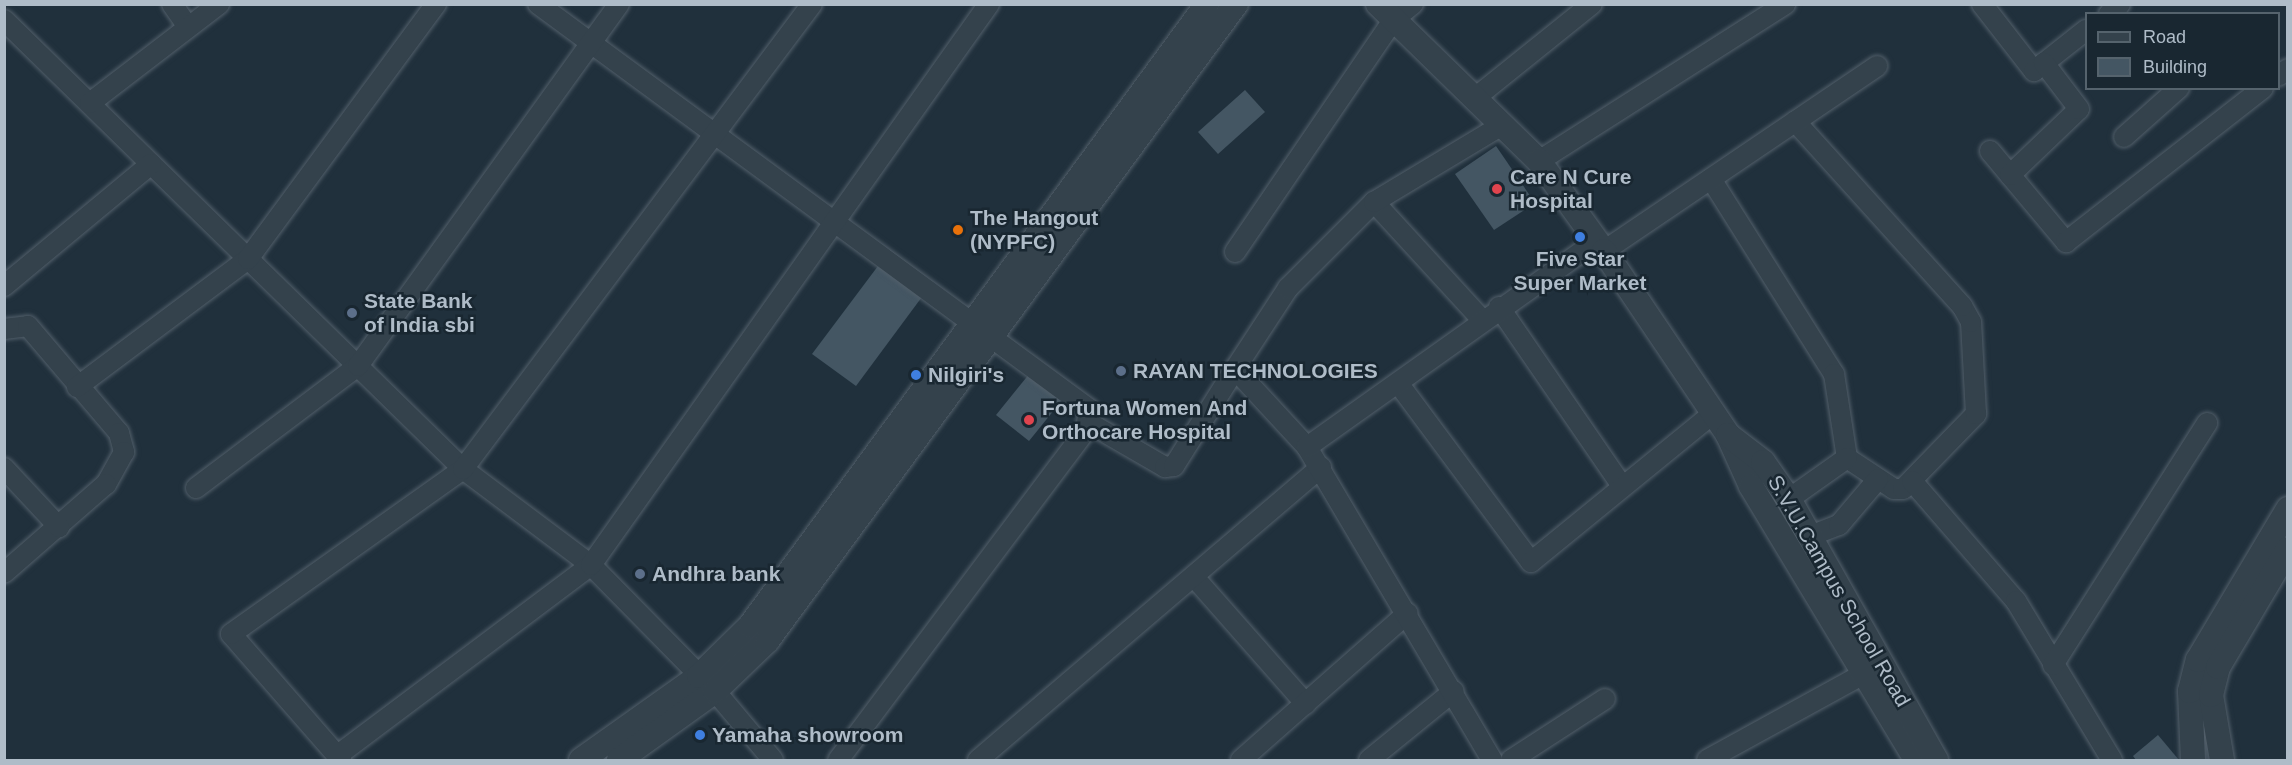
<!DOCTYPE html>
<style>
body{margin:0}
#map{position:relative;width:2292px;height:765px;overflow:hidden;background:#20303c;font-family:Helvetica,sans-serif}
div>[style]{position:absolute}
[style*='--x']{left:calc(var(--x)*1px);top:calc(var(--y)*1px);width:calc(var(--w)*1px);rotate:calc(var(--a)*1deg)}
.building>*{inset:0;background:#445663}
.roads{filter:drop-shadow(0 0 2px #525f6a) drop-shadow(0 0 2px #525f6a)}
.minor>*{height:20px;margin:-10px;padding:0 10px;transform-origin:10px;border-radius:10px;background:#34424c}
.tertiary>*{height:24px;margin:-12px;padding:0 12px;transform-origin:12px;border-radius:12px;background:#34424c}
.dots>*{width:16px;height:16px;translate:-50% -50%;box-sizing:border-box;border:3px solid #192731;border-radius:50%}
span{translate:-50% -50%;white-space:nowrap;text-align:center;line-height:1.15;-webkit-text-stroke:5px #192731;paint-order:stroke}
.poi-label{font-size:21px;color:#afbcc8;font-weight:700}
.left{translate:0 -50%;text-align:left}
.street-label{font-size:21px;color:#afbcc8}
.frame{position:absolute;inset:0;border:6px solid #afbcc8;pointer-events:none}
.legend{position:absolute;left:2085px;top:12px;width:195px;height:78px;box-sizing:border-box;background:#192731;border:2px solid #55636d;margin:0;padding:8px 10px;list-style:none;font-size:18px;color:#afbcc8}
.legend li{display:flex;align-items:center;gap:12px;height:30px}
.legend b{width:30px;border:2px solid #55636d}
</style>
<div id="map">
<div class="building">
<div style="clip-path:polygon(1245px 90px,1265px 112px,1218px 154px,1198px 132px)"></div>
<div style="clip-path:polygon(1496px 146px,1535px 203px,1494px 230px,1455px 174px)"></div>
<div style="clip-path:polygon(890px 250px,933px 282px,856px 386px,812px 354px)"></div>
<div style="clip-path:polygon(1030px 373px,1063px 399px,1029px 441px,996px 415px)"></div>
<div style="clip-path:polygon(2158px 735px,2179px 760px,2136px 760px,2133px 756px)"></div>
</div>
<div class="roads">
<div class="minor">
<div style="--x:172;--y:4;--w:28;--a:55"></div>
<div style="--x:538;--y:4;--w:684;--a:36.32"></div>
<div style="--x:1089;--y:409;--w:21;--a:98"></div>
<div style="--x:1086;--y:430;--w:413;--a:126.9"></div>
<div style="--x:1982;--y:4;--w:85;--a:52.2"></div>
<div style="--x:2034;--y:71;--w:66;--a:-38.3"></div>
<div style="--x:2109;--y:14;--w:15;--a:-42"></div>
<div style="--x:4;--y:20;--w:642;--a:44.37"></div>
<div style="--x:463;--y:469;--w:160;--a:36.9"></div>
<div style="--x:591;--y:565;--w:177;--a:45.5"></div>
<div style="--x:715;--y:691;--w:90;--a:50"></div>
<div style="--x:2278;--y:76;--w:12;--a:-35"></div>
<div style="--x:1475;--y:98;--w:150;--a:-38.8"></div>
<div style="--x:90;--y:103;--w:163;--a:-37.5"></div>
<div style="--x:2124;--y:137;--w:74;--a:-41.7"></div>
<div style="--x:1990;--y:151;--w:119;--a:50.1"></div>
<div style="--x:2066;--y:242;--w:250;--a:-38"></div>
<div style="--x:1539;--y:161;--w:292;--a:-32.5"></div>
<div style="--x:2010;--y:175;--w:95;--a:-43.7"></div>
<div style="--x:2079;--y:109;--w:58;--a:-127.3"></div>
<div style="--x:1711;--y:179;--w:231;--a:57.8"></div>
<div style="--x:1834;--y:374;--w:85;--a:81.2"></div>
<div style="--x:1847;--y:458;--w:56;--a:33.4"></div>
<div style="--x:1894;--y:489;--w:9;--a:0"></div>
<div style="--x:1903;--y:489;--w:105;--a:-45.8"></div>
<div style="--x:1976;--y:414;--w:92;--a:-93.1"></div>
<div style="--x:1971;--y:322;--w:18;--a:-119"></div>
<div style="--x:1962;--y:306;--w:249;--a:-132.1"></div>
<div style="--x:1374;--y:202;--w:160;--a:47.5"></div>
<div style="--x:1604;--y:251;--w:330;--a:-34.1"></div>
<div style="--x:1235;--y:252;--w:281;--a:-55.7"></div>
<div style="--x:1393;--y:20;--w:26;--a:-39"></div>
<div style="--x:4;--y:286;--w:191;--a:-39.7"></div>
<div style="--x:1499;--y:307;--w:217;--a:55.5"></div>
<div style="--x:4;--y:329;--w:24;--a:-7"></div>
<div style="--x:28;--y:326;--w:140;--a:49.6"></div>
<div style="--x:119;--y:433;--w:20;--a:75"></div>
<div style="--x:124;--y:452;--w:37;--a:119"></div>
<div style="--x:106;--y:484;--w:135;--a:138.9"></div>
<div style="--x:1398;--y:383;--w:223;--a:53.4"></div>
<div style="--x:1531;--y:562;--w:236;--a:-39.2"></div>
<div style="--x:77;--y:387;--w:214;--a:-36.8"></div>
<div style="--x:248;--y:259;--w:317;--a:-53.6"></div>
<div style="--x:1089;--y:423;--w:88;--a:30.1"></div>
<div style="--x:1165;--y:467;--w:9;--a:-6"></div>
<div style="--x:1174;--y:466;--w:115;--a:-57.8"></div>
<div style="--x:1307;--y:447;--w:106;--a:-132.7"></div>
<div style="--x:1235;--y:369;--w:97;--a:-56.8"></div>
<div style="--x:1288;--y:288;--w:122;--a:-45"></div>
<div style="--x:1374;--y:202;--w:149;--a:-31"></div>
<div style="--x:4;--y:468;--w:81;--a:47"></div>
<div style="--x:1912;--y:481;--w:159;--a:49.1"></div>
<div style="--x:2016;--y:601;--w:186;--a:58.9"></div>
<div style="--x:196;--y:488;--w:203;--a:-37"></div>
<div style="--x:358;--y:366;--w:446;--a:-54.2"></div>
<div style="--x:1789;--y:499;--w:71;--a:-35.3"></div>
<div style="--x:1810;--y:536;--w:31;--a:-21"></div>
<div style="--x:1839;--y:525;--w:60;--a:-49.7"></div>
<div style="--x:1194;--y:577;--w:169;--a:48.6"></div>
<div style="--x:2053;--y:665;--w:287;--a:-57.5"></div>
<div style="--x:338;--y:755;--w:316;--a:-36.9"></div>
<div style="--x:591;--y:565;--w:688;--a:-54.65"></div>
<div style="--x:341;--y:760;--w:167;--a:-131.1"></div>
<div style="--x:231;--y:634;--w:285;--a:-35.4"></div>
<div style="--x:463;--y:469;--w:581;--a:-53.11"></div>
<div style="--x:978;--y:760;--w:451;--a:-40.5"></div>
<div style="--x:1241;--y:760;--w:222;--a:-41.4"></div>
<div style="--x:1369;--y:760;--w:109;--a:-39.1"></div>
<div style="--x:1492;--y:760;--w:364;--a:-120.6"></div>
<div style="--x:1307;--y:447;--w:356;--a:-35.4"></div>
<div style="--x:1511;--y:760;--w:112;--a:-33"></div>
<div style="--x:1707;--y:760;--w:175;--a:-28.8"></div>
</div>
<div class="tertiary">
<div style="--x:1378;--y:4;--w:225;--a:44.3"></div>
<div style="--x:1539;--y:161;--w:111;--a:54.2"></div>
<div style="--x:1604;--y:251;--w:222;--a:56"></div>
<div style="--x:1728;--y:435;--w:56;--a:65.7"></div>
<div style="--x:1751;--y:486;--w:320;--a:58.9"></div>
<div style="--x:1728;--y:435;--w:44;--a:37.6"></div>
<div style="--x:1763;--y:462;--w:45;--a:54.9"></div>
<div style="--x:1789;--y:499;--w:300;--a:60.6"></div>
<div style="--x:581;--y:760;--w:145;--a:-35.4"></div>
<div style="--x:699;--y:676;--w:71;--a:-44.4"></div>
<div style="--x:750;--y:626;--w:772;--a:-53.69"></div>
<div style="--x:619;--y:760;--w:118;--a:-35.7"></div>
<div style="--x:715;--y:691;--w:72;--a:-43.9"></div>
<div style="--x:767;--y:641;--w:791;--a:-53.64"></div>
<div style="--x:2193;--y:760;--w:69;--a:-92.5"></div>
<div style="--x:2190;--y:691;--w:32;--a:-76"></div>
<div style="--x:2198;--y:660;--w:176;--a:-59.2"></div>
<div style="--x:2222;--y:760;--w:66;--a:-99.6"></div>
<div style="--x:2211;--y:695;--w:29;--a:-76"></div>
<div style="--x:2218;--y:667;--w:137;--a:-59.3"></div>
</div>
</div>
<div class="dots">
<div style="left:1497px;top:189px;background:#e0444e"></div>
<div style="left:958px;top:230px;background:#e8710a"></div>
<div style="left:1580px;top:237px;background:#3f7fe0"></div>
<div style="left:352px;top:313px;background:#5c6f8a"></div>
<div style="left:1121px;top:371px;background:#5c6f8a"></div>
<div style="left:916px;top:375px;background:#3f7fe0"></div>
<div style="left:1029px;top:420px;background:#e0444e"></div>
<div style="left:640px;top:574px;background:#5c6f8a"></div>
<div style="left:700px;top:735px;background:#3f7fe0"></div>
</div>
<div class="poi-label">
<span class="left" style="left:1510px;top:189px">Care N Cure<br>Hospital</span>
<span class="left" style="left:970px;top:230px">The Hangout<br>(NYPFC)</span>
<span style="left:1580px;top:271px">Five Star<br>Super Market</span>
<span class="left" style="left:364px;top:313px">State Bank<br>of India sbi</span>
<span class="left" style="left:1133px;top:371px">RAYAN TECHNOLOGIES</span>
<span class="left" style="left:928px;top:375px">Nilgiri's</span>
<span class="left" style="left:1042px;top:420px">Fortuna Women And<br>Orthocare Hospital</span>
<span class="left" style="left:652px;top:574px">Andhra bank</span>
<span class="left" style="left:712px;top:735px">Yamaha showroom</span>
</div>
<div class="street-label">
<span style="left:1839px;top:591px;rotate:60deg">S.V.U.Campus School Road</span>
</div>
<div class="frame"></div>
<ul class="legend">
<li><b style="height:8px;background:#34424c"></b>Road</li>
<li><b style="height:16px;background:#445663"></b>Building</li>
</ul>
</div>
